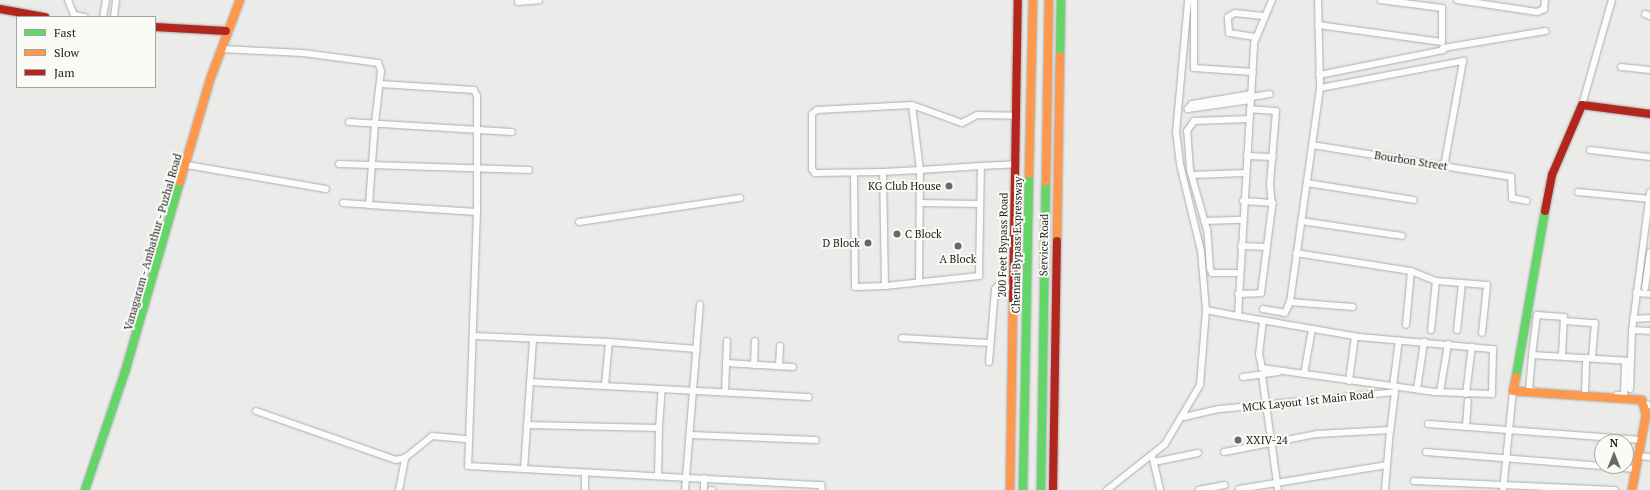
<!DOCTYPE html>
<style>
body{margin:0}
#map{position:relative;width:1650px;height:490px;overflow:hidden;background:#ebecea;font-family:"PT Serif",serif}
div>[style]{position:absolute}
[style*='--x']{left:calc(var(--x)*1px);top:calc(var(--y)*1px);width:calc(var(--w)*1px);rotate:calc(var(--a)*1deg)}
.roads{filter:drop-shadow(0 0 1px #acadab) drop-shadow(0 0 1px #acadab)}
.street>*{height:6px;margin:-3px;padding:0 3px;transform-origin:3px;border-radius:3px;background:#fcfcfc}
.fast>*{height:8px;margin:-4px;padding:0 4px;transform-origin:4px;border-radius:4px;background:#63d668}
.slow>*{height:8px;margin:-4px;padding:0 4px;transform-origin:4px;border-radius:4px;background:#ff974d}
.jam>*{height:8px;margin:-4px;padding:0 4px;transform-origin:4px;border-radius:4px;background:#b3261e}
.dots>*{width:11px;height:11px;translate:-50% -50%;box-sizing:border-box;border:2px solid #fafbf6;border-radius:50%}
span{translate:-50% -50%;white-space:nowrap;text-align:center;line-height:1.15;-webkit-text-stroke:4px #fafbf6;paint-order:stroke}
.street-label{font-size:11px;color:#212120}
.poi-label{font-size:11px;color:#212120}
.right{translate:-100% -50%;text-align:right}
.left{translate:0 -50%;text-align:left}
.legend{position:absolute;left:16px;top:16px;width:140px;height:72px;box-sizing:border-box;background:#fafbf6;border:1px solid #a3a4a0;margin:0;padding:5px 7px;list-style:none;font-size:12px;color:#212120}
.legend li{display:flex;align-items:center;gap:8px;height:20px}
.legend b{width:20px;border:1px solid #a3a4a0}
.north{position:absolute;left:1594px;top:434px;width:40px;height:40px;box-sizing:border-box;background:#fafbf6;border:1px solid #a3a4a0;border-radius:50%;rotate:0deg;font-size:11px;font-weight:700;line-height:16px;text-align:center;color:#212120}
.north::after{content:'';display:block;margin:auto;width:14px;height:18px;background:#686867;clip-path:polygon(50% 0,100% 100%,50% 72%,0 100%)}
</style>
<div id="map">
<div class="roads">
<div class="street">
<div style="--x:68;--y:0;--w:16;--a:68"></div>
<div style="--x:74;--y:15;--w:11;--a:10"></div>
<div style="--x:1194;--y:0;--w:68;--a:90"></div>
<div style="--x:1194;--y:68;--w:59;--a:3.9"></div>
<div style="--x:1457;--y:0;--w:81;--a:8.5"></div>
<div style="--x:1537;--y:12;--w:8;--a:-23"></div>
<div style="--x:1544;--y:9;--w:9;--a:-84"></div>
<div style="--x:518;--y:2;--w:21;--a:-5"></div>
<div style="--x:1645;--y:14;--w:5;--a:22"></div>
<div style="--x:103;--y:17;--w:17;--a:-80"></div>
<div style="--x:114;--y:17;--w:17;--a:-83"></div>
<div style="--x:1318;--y:25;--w:125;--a:7.8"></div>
<div style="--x:1442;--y:42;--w:34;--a:-90"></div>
<div style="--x:1442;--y:8;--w:62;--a:-172.5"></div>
<div style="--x:1255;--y:37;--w:26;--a:-171"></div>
<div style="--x:1229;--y:33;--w:16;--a:-94"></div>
<div style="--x:1228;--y:17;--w:8;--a:-30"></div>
<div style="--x:1235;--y:13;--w:28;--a:6"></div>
<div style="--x:1443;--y:48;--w:104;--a:-9.4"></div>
<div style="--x:221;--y:49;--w:82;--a:2.8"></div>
<div style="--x:303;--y:53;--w:76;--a:7.6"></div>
<div style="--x:378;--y:63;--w:9;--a:69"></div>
<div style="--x:381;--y:71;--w:52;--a:96.6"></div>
<div style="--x:375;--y:123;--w:82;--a:94.2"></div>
<div style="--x:369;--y:205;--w:108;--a:3.7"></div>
<div style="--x:477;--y:212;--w:116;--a:-90"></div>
<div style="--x:477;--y:96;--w:7;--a:-117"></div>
<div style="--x:474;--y:90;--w:94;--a:-176.3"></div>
<div style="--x:1621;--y:67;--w:29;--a:6"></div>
<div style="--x:1319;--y:75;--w:127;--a:-11.3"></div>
<div style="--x:1320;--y:88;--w:146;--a:-10.7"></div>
<div style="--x:1463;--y:61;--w:108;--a:100.2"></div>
<div style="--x:1251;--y:97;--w:19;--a:-9"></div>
<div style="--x:1251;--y:100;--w:64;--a:171.9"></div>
<div style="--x:1188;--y:109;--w:6;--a:-51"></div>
<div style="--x:1192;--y:104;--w:60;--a:-9.6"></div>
<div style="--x:912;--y:105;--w:53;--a:19.8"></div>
<div style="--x:962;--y:123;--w:17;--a:-28"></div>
<div style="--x:977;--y:115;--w:39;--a:1"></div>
<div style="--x:1582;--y:105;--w:109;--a:-74.1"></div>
<div style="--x:349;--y:122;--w:163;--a:3.5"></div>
<div style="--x:1312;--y:145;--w:202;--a:9.1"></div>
<div style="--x:1511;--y:177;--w:21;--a:87"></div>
<div style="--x:1512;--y:198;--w:15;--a:11"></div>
<div style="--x:1590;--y:150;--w:60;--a:6.7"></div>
<div style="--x:1247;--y:156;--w:26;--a:2"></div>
<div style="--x:339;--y:164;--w:190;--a:1.8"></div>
<div style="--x:187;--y:165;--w:141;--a:9.8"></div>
<div style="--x:883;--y:172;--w:114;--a:89"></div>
<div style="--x:854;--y:173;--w:114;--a:89.5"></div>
<div style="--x:855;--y:287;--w:30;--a:-2"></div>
<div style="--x:885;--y:286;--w:95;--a:-6.1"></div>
<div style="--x:979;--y:276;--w:110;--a:-89"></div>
<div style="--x:1192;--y:175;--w:53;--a:-2.2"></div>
<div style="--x:1307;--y:183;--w:108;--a:9"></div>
<div style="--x:1578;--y:192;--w:72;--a:5.6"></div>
<div style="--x:1650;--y:192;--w:139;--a:97.4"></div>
<div style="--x:1632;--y:330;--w:18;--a:3"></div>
<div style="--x:1243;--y:201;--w:30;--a:4"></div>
<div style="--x:343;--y:203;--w:26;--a:4"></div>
<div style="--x:921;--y:203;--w:59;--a:1"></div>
<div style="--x:477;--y:212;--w:254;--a:92"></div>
<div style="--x:468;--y:466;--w:354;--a:3.1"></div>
<div style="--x:821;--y:485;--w:5;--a:79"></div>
<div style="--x:1204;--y:221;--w:38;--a:-2"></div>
<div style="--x:1301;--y:221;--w:102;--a:8.4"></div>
<div style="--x:579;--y:222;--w:163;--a:-8.5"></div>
<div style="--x:1241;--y:246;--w:26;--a:2"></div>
<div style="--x:1296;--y:253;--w:116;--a:8.9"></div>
<div style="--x:1411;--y:271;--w:54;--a:95.3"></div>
<div style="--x:1411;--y:271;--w:27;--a:22"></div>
<div style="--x:1436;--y:281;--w:51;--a:4.5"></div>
<div style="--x:1487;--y:285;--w:48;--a:95.9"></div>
<div style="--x:1239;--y:273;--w:27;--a:180"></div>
<div style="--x:1212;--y:273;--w:4;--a:-117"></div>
<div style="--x:1210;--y:269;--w:39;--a:-94"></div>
<div style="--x:1207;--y:230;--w:62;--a:-105.8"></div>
<div style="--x:1190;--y:170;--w:39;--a:-94"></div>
<div style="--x:1187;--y:131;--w:12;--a:-55"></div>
<div style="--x:1194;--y:121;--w:55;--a:-2.1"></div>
<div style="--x:919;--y:281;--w:111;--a:-89.5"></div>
<div style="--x:920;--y:170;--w:65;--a:-97"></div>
<div style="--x:912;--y:105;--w:95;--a:177"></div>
<div style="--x:817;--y:110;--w:6;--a:141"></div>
<div style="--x:812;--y:114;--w:55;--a:90"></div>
<div style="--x:812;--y:169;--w:5;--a:53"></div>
<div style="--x:815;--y:173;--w:68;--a:-0.8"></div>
<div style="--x:883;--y:172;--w:37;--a:-3"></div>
<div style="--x:920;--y:170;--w:61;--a:-3.8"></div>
<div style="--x:981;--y:166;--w:35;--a:-3"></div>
<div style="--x:1645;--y:288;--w:36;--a:-82"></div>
<div style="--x:1636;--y:293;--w:14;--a:4"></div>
<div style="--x:1238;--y:294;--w:23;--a:-2"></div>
<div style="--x:1261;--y:293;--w:87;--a:-82.7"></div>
<div style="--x:1272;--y:207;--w:23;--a:-95"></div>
<div style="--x:1270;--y:184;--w:73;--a:-85.3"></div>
<div style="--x:1276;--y:111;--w:26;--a:-176"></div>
<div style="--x:1290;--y:302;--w:63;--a:4.5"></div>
<div style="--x:1263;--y:309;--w:22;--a:10"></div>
<div style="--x:1285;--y:313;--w:12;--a:-66"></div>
<div style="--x:1290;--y:302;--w:216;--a:-82"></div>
<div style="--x:1320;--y:88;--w:88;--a:-91.3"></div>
<div style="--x:1206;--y:310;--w:33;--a:11"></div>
<div style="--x:1238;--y:316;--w:273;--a:-86.6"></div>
<div style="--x:1254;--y:43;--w:47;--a:-67.3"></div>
<div style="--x:1238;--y:316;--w:124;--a:9.8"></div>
<div style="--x:1360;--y:337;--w:134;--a:5.2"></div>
<div style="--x:1493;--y:349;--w:45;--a:91.3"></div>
<div style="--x:1492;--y:394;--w:57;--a:-178"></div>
<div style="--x:1435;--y:392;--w:175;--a:-172.1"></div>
<div style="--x:1262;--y:368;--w:14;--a:-102"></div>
<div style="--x:1259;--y:354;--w:33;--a:-83"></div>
<div style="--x:1633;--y:319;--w:17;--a:-3"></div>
<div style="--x:1564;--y:321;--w:31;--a:4"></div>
<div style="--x:1595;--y:323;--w:35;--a:95"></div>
<div style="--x:1431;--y:330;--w:49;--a:-84.2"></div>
<div style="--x:1457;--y:330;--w:47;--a:-83.9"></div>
<div style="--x:475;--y:336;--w:134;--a:2.6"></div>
<div style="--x:902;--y:338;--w:88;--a:3.3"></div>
<div style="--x:1532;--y:355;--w:40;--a:-82.9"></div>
<div style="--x:1537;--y:315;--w:27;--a:4"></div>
<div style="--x:1564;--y:317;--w:39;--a:93"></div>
<div style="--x:989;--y:362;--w:73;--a:-85.3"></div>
<div style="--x:995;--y:289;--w:4;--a:-45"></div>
<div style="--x:998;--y:286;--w:15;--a:8"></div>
<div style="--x:726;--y:363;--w:67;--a:3.4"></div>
<div style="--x:754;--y:365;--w:24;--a:-88"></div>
<div style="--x:779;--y:366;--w:20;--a:-87"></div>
<div style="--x:1304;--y:374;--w:46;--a:-79.9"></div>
<div style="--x:1262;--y:375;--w:116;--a:82.1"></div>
<div style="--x:1243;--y:377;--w:36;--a:-8"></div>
<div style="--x:1349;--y:381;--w:45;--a:-82.4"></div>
<div style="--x:530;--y:382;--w:279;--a:3.1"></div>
<div style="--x:605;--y:385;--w:43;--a:-84.7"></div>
<div style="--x:609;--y:342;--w:88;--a:4.5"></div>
<div style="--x:1393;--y:386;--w:46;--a:-82.6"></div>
<div style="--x:1417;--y:389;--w:48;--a:-81.5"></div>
<div style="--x:1630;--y:389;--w:59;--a:-88.1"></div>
<div style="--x:1534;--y:391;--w:5;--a:-169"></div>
<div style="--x:1529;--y:390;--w:35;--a:-85"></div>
<div style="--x:1532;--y:355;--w:99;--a:3.5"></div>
<div style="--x:725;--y:392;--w:51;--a:-87.8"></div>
<div style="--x:1440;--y:392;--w:49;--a:-80.5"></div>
<div style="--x:1585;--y:393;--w:35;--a:-88"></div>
<div style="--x:1466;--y:394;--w:48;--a:-82.9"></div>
<div style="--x:1617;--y:395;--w:7;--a:0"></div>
<div style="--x:1624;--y:395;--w:34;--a:-88"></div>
<div style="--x:1646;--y:404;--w:4;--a:14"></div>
<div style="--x:256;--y:411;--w:148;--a:19.3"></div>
<div style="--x:396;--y:460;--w:9;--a:-13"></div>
<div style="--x:405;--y:458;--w:35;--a:-39"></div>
<div style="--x:432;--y:436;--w:36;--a:5"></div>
<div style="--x:1184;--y:417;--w:37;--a:-13"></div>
<div style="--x:1220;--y:409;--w:176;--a:-5.5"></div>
<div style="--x:1395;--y:392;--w:38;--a:97"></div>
<div style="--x:1428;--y:424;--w:214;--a:4.3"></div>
<div style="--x:527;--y:425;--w:132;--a:1.3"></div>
<div style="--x:659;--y:428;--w:39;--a:-86"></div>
<div style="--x:1466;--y:427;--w:26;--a:-86"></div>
<div style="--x:691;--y:435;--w:125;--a:2.3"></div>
<div style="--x:1224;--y:452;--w:95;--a:-11"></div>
<div style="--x:1317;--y:434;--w:73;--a:-3.1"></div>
<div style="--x:1390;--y:430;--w:60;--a:94.8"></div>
<div style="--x:1426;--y:452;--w:177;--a:4.5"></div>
<div style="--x:1639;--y:456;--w:11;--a:5"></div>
<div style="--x:1153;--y:459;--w:32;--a:77"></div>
<div style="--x:1154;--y:462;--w:45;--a:-11.6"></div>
<div style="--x:1602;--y:466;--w:34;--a:5"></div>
<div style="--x:524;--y:469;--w:130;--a:-86"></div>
<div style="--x:658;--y:476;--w:48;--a:-88.8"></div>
<div style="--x:1414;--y:481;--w:201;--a:2.6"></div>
<div style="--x:1239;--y:489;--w:150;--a:-9.2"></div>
<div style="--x:399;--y:490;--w:33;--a:-79"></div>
<div style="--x:585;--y:490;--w:17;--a:-90"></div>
<div style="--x:685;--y:490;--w:186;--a:-85.4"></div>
<div style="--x:704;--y:490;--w:12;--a:-90"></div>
<div style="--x:711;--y:490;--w:1;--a:0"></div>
<div style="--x:1107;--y:490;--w:74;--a:-38.4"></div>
<div style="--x:1165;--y:444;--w:69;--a:-59.3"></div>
<div style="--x:1200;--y:385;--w:75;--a:-85.4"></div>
<div style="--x:1206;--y:310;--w:59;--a:-94.8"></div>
<div style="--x:1201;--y:251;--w:89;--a:-103.6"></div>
<div style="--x:1180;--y:164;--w:31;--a:-97"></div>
<div style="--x:1176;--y:133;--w:134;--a:-84.8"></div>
<div style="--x:1199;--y:490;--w:26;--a:-11"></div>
<div style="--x:1503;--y:490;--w:100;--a:-84.2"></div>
</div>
<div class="fast">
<div style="--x:1060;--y:56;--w:56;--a:-89"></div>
<div style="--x:1516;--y:377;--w:169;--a:-80.1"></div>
<div style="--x:85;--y:490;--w:125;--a:-71.3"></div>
<div style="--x:125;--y:372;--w:198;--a:-73.9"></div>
<div style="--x:1023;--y:490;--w:316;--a:-88.9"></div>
<div style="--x:1041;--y:490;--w:308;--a:-89.1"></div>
</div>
<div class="slow">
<div style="--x:1029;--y:174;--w:174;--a:-88.7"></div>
<div style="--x:180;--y:182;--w:109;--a:-73.6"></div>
<div style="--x:211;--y:77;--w:82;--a:-69.4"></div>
<div style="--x:1046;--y:182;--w:182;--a:-89.1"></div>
<div style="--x:1057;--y:241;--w:185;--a:-89.1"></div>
<div style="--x:1516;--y:377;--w:14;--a:102"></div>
<div style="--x:1513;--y:391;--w:129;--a:4"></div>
<div style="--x:1642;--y:400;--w:16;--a:75"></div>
<div style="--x:1646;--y:415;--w:76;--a:100.6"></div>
<div style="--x:1010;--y:490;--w:187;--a:-89.1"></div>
</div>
<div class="jam">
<div style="--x:0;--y:9;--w:46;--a:10.1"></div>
<div style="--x:155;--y:27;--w:71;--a:3.2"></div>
<div style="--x:1545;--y:211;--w:37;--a:-79"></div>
<div style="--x:1552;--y:175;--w:76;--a:-66.8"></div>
<div style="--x:1582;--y:105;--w:69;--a:7.5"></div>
<div style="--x:1013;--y:303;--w:303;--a:-89.1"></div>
<div style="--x:1053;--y:490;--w:249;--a:-89.1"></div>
</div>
</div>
<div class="dots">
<div style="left:949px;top:186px;background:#686867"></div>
<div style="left:897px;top:234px;background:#686867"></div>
<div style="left:868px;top:243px;background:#686867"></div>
<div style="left:958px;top:246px;background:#686867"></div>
<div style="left:1238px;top:440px;background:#686867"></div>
</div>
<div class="street-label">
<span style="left:1411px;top:161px;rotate:9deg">Bourbon Street</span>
<span style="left:153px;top:242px;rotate:-74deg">Vanagaram - Ambathur - Puzhal Road</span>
<span style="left:1003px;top:245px;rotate:-89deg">200 Feet Bypass Road</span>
<span style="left:1017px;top:245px;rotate:-89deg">Chennai Bypass Expressway</span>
<span style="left:1044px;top:245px;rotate:-89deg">Service Road</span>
<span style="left:1308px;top:401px;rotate:-6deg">MCK Layout 1st Main Road</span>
</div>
<div class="poi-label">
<span class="right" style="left:941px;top:186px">KG Club House</span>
<span class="left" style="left:905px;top:234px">C Block</span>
<span class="right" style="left:860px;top:243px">D Block</span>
<span style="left:958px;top:259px">A Block</span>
<span class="left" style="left:1246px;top:440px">XXIV-24</span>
</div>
<ul class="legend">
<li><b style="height:5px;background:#63d668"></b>Fast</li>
<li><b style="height:5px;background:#ff974d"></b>Slow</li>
<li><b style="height:5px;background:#b3261e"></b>Jam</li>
</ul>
<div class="north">N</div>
</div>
